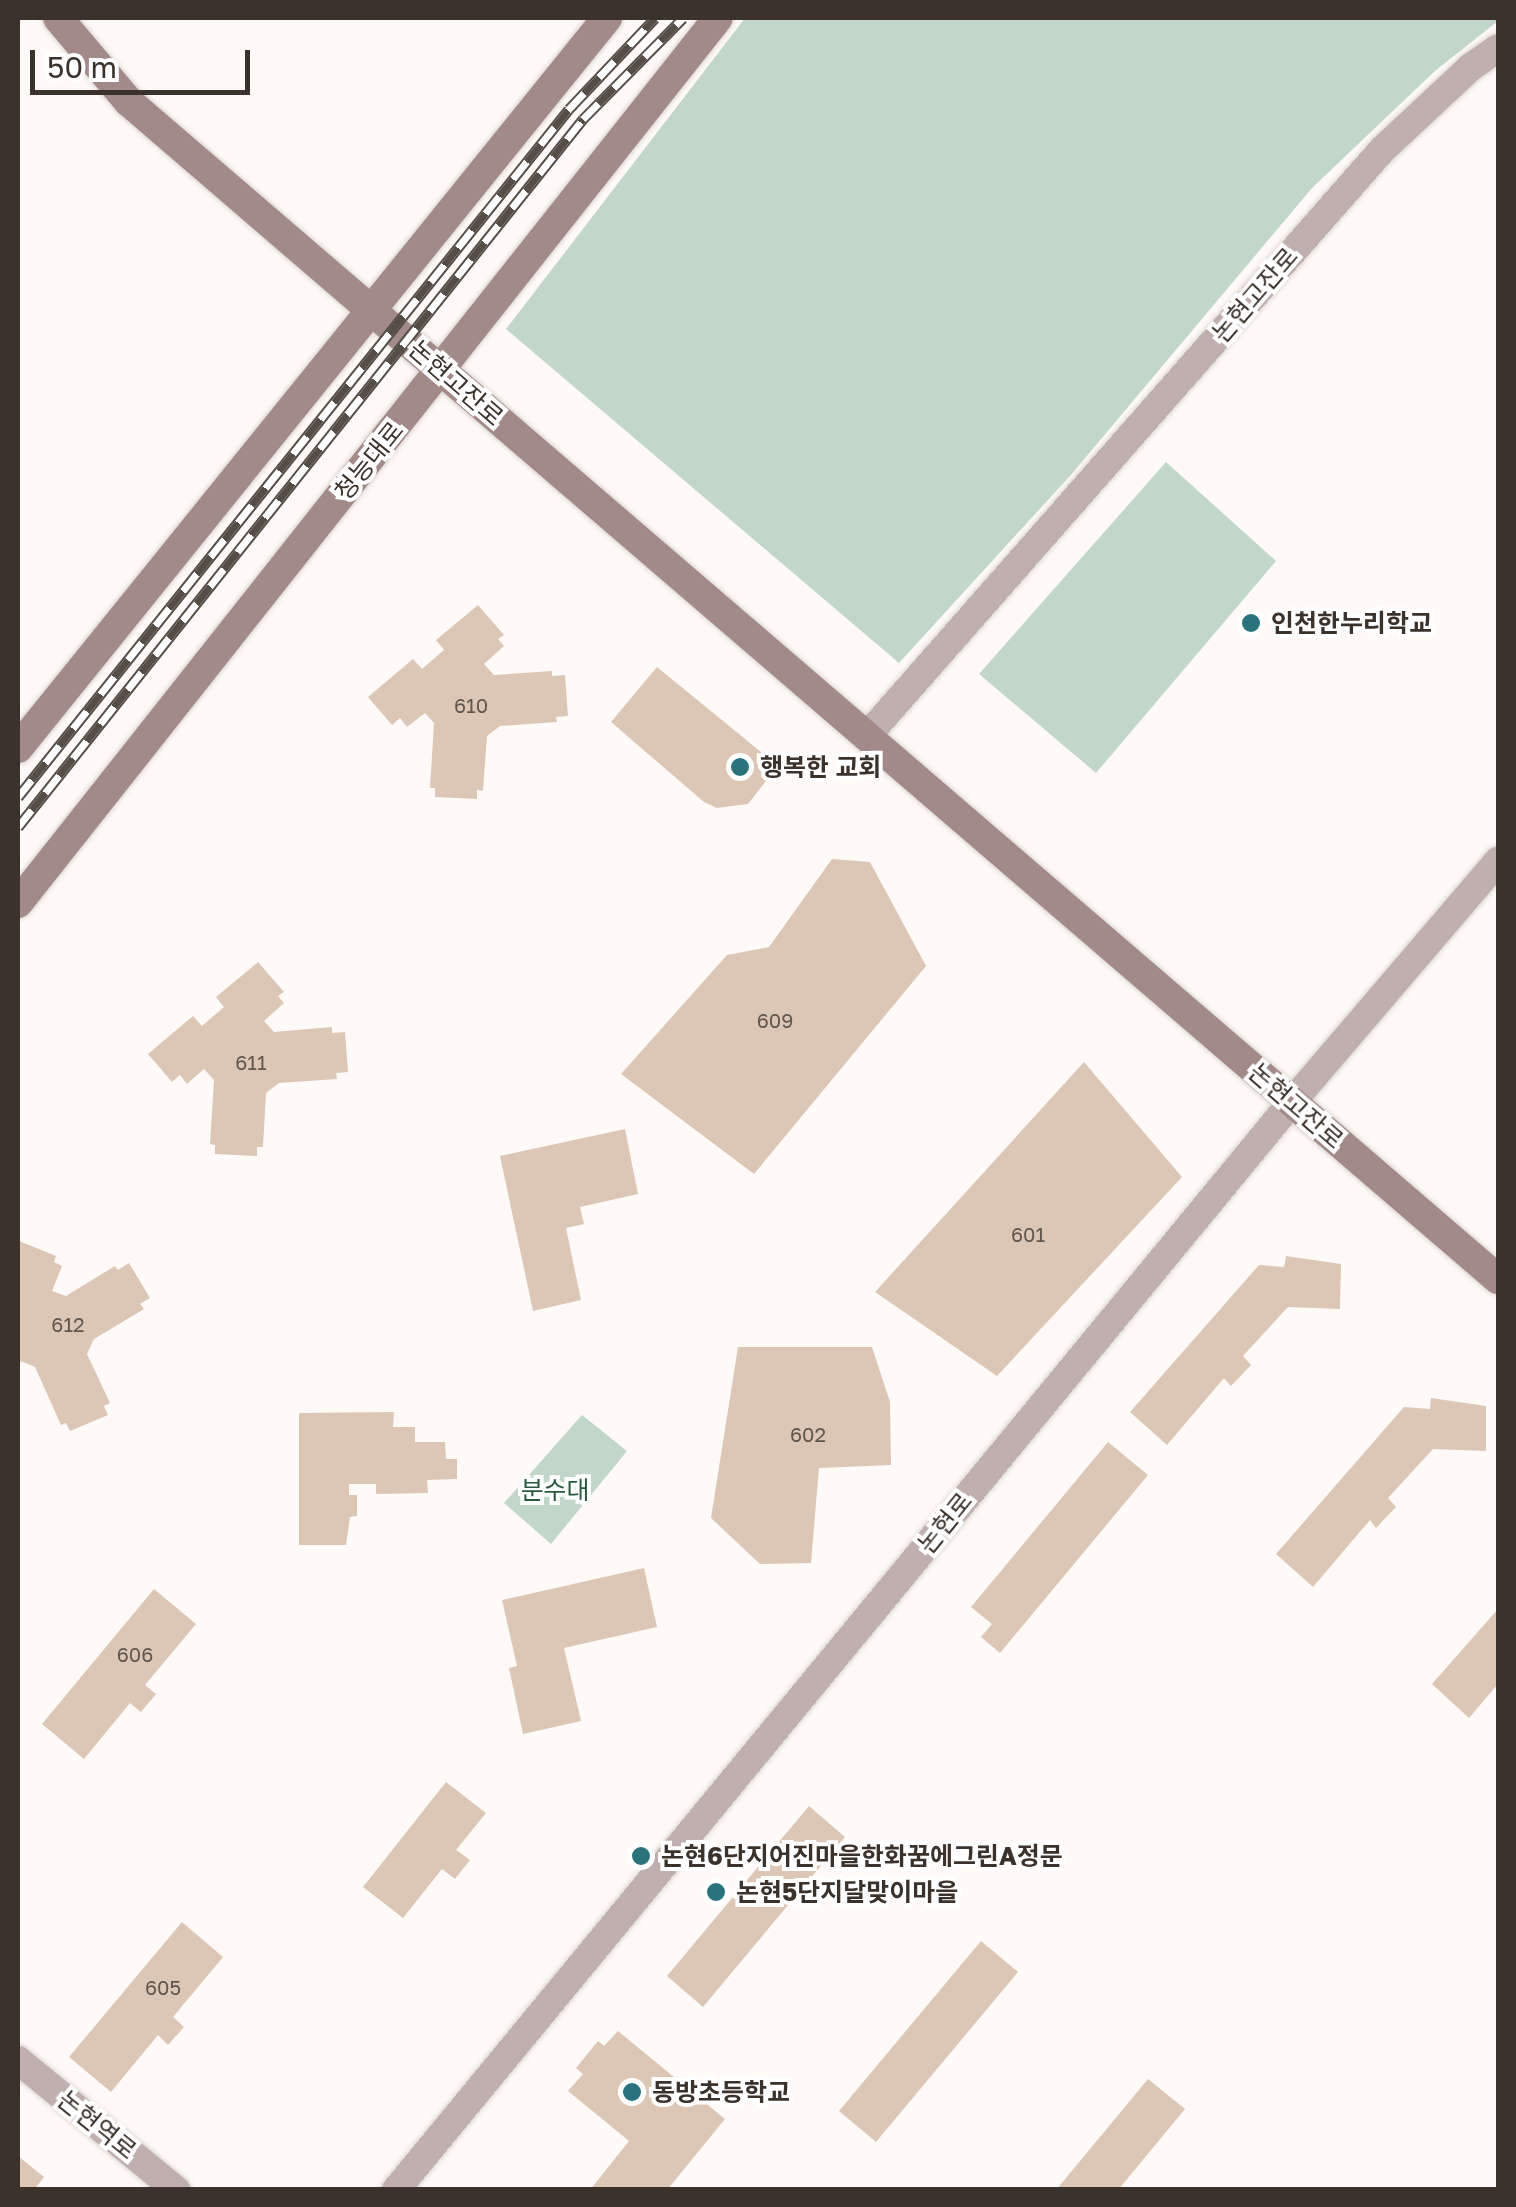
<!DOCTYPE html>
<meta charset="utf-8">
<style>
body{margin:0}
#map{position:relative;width:1516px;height:2207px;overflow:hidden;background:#fffaf7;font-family:"Golos Text","Noto Sans KR",sans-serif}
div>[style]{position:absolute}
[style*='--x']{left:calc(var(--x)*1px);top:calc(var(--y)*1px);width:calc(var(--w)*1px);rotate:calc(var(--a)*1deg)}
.green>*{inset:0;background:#c2d7c9}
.building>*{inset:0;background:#dcc7b6}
.roads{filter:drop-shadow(0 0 2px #dcd6d2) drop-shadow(0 0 2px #dcd6d2)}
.street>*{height:28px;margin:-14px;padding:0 14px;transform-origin:14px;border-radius:14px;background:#bfafae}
.secondary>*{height:30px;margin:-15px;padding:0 15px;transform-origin:15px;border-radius:15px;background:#a28a88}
.rail>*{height:11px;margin-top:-5.5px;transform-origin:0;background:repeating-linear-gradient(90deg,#fff 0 22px,#554e47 0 44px);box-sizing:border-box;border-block:2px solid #554e47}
.dots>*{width:28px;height:28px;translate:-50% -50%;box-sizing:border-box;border:5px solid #fff;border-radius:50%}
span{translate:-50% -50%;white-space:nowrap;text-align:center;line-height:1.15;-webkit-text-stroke:8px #fff;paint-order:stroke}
.number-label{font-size:20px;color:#62574e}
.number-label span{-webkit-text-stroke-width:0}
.street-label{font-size:25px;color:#3a322b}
.poi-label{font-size:25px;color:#3a322b;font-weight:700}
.left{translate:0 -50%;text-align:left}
.park-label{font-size:25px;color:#295a3d}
.frame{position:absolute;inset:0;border:20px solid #3a322b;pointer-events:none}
.scale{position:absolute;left:30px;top:50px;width:220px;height:45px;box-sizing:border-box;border:5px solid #3a322b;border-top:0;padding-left:12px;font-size:30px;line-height:35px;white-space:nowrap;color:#3a322b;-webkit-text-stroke:8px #fff;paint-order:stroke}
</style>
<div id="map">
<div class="green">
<div style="clip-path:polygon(745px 18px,1498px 18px,1498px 21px,1435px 71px,1312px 188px,1070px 476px,899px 663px,506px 329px)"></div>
<div style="clip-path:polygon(1166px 462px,1276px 561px,1096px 773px,979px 674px)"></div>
<div style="clip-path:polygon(582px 1415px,627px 1451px,551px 1544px,504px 1503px)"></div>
</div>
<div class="building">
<div style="clip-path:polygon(478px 605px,504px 635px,498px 639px,504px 646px,484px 664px,494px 675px,552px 671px,552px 676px,565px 675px,568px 716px,556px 717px,557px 722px,500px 726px,487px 736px,483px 791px,477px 790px,477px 799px,435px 797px,435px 788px,430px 788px,434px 723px,425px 713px,407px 727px,400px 718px,392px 725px,368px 697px,413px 659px,422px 669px,444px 650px,436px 640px)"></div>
<div style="clip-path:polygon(657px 667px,761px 752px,766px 781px,748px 804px,717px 808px,704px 802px,611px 722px)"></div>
<div style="clip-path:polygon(832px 859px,870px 862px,926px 966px,754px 1174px,621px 1074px,727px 955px,769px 947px)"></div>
<div style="clip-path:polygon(258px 962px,284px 992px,278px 996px,284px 1003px,264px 1021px,274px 1032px,332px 1027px,332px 1033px,345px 1032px,348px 1072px,336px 1073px,337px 1079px,279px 1083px,266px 1093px,263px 1147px,257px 1147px,257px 1156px,215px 1154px,215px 1145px,210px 1144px,214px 1080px,204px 1069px,187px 1084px,180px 1075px,172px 1082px,148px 1054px,193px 1016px,202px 1026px,224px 1007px,216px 997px)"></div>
<div style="clip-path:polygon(1084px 1062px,1182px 1177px,997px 1376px,875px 1292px)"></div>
<div style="clip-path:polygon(625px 1129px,638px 1194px,580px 1207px,584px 1224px,566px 1228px,581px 1300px,533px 1311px,500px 1156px)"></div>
<div style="clip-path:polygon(19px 1241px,56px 1256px,54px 1262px,62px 1266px,52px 1291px,66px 1296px,115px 1266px,118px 1270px,129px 1263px,150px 1298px,140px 1304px,144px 1309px,94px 1339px,87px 1354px,110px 1403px,104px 1406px,108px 1415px,70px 1431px,66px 1423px,61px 1425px,35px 1367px,21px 1361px,18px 1371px)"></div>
<div style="clip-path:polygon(1286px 1256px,1341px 1264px,1340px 1309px,1288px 1307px,1243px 1356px,1251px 1365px,1231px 1386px,1224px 1378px,1167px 1445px,1130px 1412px,1259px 1265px,1284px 1267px)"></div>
<div style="clip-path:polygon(738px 1347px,872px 1347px,890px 1402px,891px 1465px,819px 1468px,811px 1563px,760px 1564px,711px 1518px)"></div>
<div style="clip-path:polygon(1431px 1398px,1486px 1406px,1486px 1451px,1433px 1449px,1388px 1498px,1396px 1507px,1376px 1528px,1370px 1520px,1313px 1587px,1276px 1554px,1404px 1407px,1430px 1409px)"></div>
<div style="clip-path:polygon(394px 1412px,393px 1427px,415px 1427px,415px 1442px,445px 1442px,446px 1459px,457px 1459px,457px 1479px,427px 1480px,428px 1493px,376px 1494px,376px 1484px,349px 1484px,349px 1495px,357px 1495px,357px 1516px,350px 1517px,346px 1545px,299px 1545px,299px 1413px)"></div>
<div style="clip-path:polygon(1108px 1442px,1148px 1475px,1000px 1653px,981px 1637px,992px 1624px,971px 1607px)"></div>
<div style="clip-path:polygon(644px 1568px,657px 1627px,564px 1648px,581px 1721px,523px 1734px,509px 1668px,517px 1666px,502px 1600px)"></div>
<div style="clip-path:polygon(154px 1589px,196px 1624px,145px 1685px,156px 1694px,141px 1712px,130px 1703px,84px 1759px,42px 1724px)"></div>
<div style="clip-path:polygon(1498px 1609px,1498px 1684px,1469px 1718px,1432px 1684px)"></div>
<div style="clip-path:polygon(446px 1782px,486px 1813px,456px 1850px,470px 1860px,455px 1879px,442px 1869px,403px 1918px,363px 1887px)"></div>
<div style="clip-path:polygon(809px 1806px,845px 1837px,703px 2007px,667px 1976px)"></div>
<div style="clip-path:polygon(182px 1922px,223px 1957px,173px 2017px,184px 2027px,168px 2045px,158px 2035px,111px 2092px,69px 2057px)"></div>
<div style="clip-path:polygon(981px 1941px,1018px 1972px,876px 2142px,839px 2111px)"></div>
<div style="clip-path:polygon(618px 2031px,725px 2119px,667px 2190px,590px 2190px,629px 2141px,568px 2091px,583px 2074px,576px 2068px,598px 2041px,604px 2046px)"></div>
<div style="clip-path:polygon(1148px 2079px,1185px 2109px,1118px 2190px,1056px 2190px)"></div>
<div style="clip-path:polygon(18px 2156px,44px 2177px,34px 2190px,18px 2190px)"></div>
</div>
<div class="roads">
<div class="street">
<div style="--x:867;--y:736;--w:780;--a:-48.69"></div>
<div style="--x:1382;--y:150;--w:122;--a:-43"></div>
<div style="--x:1471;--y:67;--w:33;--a:-35"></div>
<div style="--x:18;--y:2060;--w:205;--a:39.4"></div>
<div style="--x:396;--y:2190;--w:1409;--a:-50.53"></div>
<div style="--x:1292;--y:1102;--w:317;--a:-49.5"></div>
</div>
<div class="secondary">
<div style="--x:58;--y:18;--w:110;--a:49.8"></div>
<div style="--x:129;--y:102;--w:1805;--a:40.69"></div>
<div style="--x:18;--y:748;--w:938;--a:-51.1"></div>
<div style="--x:18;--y:903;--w:1128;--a:-51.66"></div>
</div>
</div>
<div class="rail">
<div style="--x:18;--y:797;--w:881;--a:-51.31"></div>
<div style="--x:569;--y:109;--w:125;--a:-46.6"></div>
<div style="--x:18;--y:827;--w:906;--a:-51.41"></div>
<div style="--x:583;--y:119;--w:142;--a:-45.3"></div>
</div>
<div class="dots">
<div style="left:1251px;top:623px;background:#2a737c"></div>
<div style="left:740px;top:767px;background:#2a737c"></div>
<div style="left:641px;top:1856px;background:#2a737c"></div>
<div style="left:716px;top:1892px;background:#2a737c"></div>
<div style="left:632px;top:2092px;background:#2a737c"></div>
</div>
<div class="number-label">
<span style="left:471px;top:705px">610</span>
<span style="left:775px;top:1020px">609</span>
<span style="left:251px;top:1062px">611</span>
<span style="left:1028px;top:1234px">601</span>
<span style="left:68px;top:1324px">612</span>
<span style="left:808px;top:1434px">602</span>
<span style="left:135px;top:1654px">606</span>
<span style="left:163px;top:1987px">605</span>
</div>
<div class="street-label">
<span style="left:1255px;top:295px;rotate:-49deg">논현고잔로</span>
<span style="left:456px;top:383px;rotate:41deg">논현고잔로</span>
<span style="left:369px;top:461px;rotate:-51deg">청능대로</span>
<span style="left:1296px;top:1106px;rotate:41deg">논현고잔로</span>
<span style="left:945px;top:1523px;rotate:-51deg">논현로</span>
<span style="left:97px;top:2125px;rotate:39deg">논현역로</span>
</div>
<div class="poi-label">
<span class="left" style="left:1271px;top:623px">인천한누리학교</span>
<span class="left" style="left:760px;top:767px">행복한 교회</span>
<span class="left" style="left:661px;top:1856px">논현6단지어진마을한화꿈에그린A정문</span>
<span class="left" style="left:736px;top:1892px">논현5단지달맞이마을</span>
<span class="left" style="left:652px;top:2092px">동방초등학교</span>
</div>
<div class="park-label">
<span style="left:555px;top:1490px">분수대</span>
</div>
<div class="frame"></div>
<div class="scale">50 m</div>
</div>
